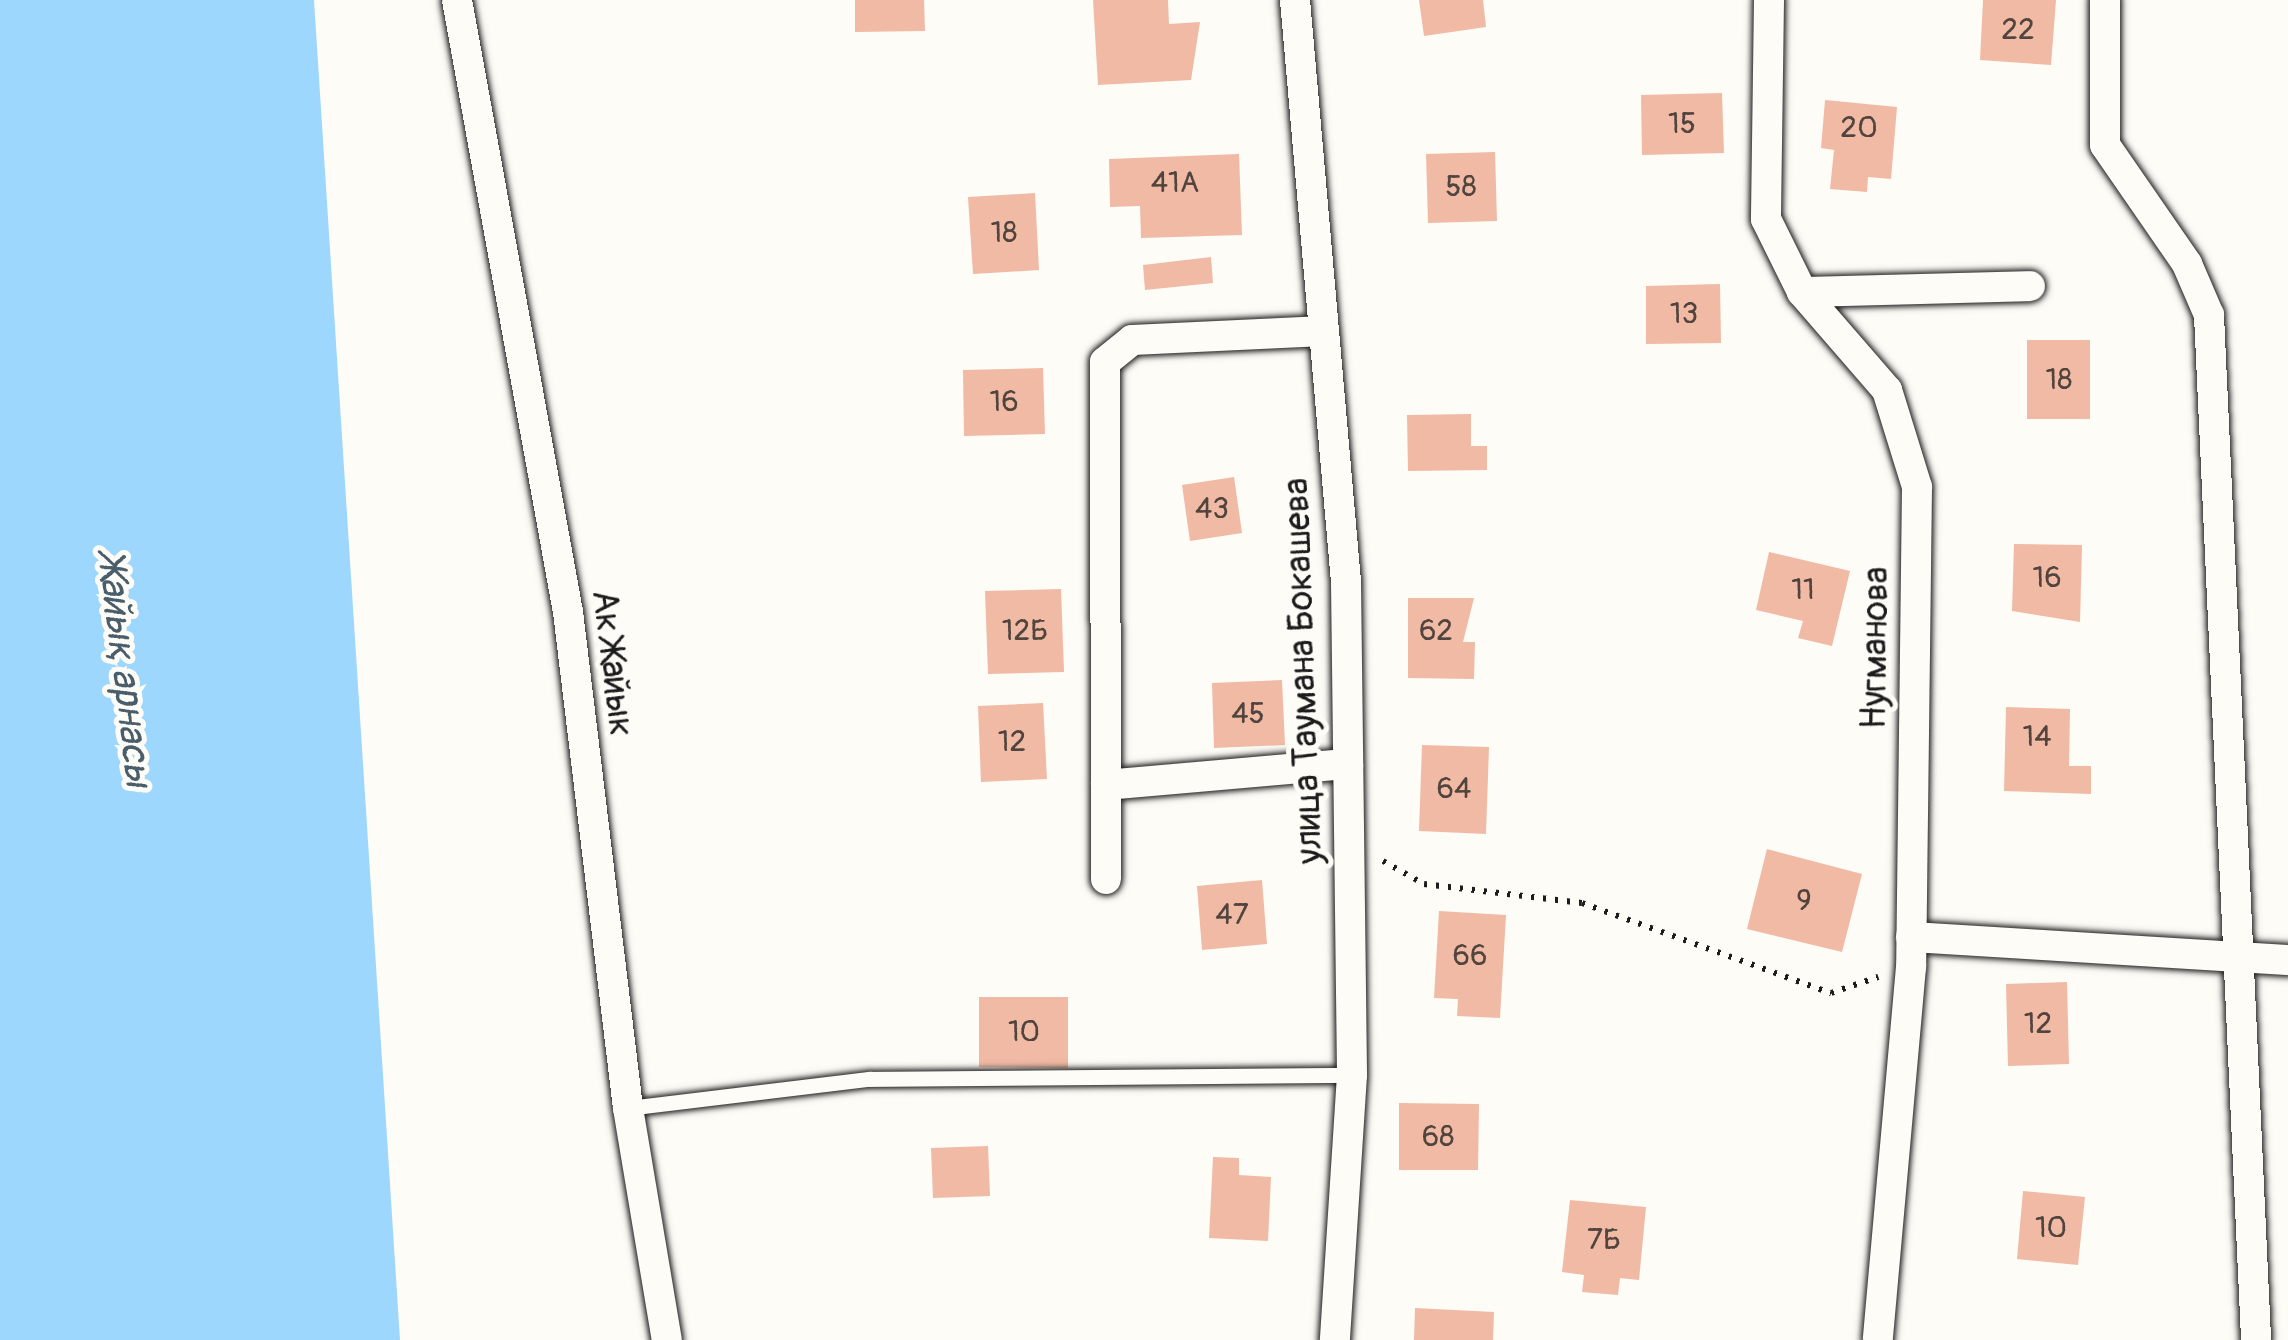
<!DOCTYPE html>
<meta charset="utf-8">
<style>
body{margin:0}
#map{position:relative;width:2288px;height:1340px;overflow:hidden;background:#fdfcf7;font-family:Pangolin,sans-serif}
div>[style]{position:absolute}
[style*='--x']{left:calc(var(--x)*1px);top:calc(var(--y)*1px);width:calc(var(--w)*1px);rotate:calc(var(--a)*1deg)}
.water>*{inset:0;background:#9dd7fd}
.building>*{inset:0;background:#f0baa4}
.path>*{height:6px;margin-top:-3px;transform-origin:0;background:repeating-linear-gradient(90deg,#1c1c1c 0 3px,transparent 0 12px)}
.roads{filter:drop-shadow(0 0 3px #1c1c1c) drop-shadow(0 0 3px #1c1c1c)}
.lane>*{height:15px;margin:-7.5px;padding:0 7.5px;transform-origin:7.5px;border-radius:7.5px;background:#fdfcf7}
.street>*{height:30px;margin:-15px;padding:0 15px;transform-origin:15px;border-radius:15px;background:#fdfcf7}
span{translate:-50% -50%;white-space:nowrap;text-align:center;line-height:1.15;-webkit-text-stroke:10px #fdfcf7;paint-order:stroke}
.number-label{font-size:30px;color:#51443e}
.number-label span{-webkit-text-stroke-width:0}
.street-label{font-size:36px;color:#1c1c1c}
.water-label{font-size:39px;color:#495d6b;font-style:italic}
</style>
<div id="map">
<div class="water">
<div style="clip-path:polygon(0 0,314px 0,400px 1340px,0 1340px)"></div>
</div>
<div class="building">
<div style="clip-path:polygon(855px 0,924px 0,925px 31px,855px 32px)"></div>
<div style="clip-path:polygon(1093px 0,1168px 0,1169px 24px,1200px 22px,1191px 80px,1098px 85px)"></div>
<div style="clip-path:polygon(1419px 0,1483px 0,1486px 27px,1424px 36px)"></div>
<div style="clip-path:polygon(1983px 0,2056px 0,2051px 65px,1980px 60px)"></div>
<div style="clip-path:polygon(1722px 93px,1724px 153px,1642px 155px,1641px 95px)"></div>
<div style="clip-path:polygon(1825px 100px,1897px 107px,1891px 179px,1868px 177px,1867px 192px,1830px 189px,1834px 150px,1821px 148px)"></div>
<div style="clip-path:polygon(1495px 152px,1497px 221px,1428px 223px,1426px 154px)"></div>
<div style="clip-path:polygon(1239px 154px,1242px 235px,1141px 238px,1140px 206px,1110px 207px,1109px 159px)"></div>
<div style="clip-path:polygon(1035px 193px,1039px 270px,973px 274px,968px 197px)"></div>
<div style="clip-path:polygon(1211px 257px,1213px 283px,1145px 290px,1143px 265px)"></div>
<div style="clip-path:polygon(1720px 284px,1721px 343px,1646px 344px,1646px 286px)"></div>
<div style="clip-path:polygon(2027px 340px,2090px 340px,2090px 419px,2027px 419px)"></div>
<div style="clip-path:polygon(1043px 368px,1045px 434px,964px 436px,963px 370px)"></div>
<div style="clip-path:polygon(1471px 414px,1471px 446px,1487px 446px,1487px 470px,1408px 471px,1407px 415px)"></div>
<div style="clip-path:polygon(1234px 477px,1242px 533px,1190px 541px,1182px 485px)"></div>
<div style="clip-path:polygon(2014px 544px,2082px 545px,2080px 622px,2012px 611px)"></div>
<div style="clip-path:polygon(1769px 552px,1850px 571px,1832px 646px,1798px 638px,1803px 621px,1756px 610px)"></div>
<div style="clip-path:polygon(1061px 589px,1064px 672px,988px 674px,985px 591px)"></div>
<div style="clip-path:polygon(1408px 598px,1474px 598px,1463px 642px,1475px 642px,1474px 679px,1408px 678px)"></div>
<div style="clip-path:polygon(1282px 680px,1285px 745px,1214px 748px,1212px 683px)"></div>
<div style="clip-path:polygon(1043px 703px,1047px 779px,981px 782px,978px 706px)"></div>
<div style="clip-path:polygon(2006px 707px,2070px 709px,2069px 766px,2091px 766px,2091px 794px,2004px 791px)"></div>
<div style="clip-path:polygon(1422px 745px,1489px 747px,1486px 834px,1419px 831px)"></div>
<div style="clip-path:polygon(1767px 849px,1862px 874px,1842px 952px,1747px 929px)"></div>
<div style="clip-path:polygon(1262px 880px,1267px 944px,1202px 950px,1197px 886px)"></div>
<div style="clip-path:polygon(1439px 911px,1506px 915px,1500px 1018px,1457px 1016px,1458px 999px,1434px 998px)"></div>
<div style="clip-path:polygon(2067px 982px,2069px 1064px,2008px 1066px,2006px 984px)"></div>
<div style="clip-path:polygon(979px 997px,1068px 997px,1068px 1068px,979px 1067px)"></div>
<div style="clip-path:polygon(1399px 1103px,1479px 1104px,1478px 1170px,1399px 1170px)"></div>
<div style="clip-path:polygon(988px 1146px,990px 1196px,933px 1198px,931px 1148px)"></div>
<div style="clip-path:polygon(1213px 1157px,1239px 1158px,1239px 1175px,1271px 1177px,1268px 1241px,1209px 1238px)"></div>
<div style="clip-path:polygon(2023px 1191px,2085px 1197px,2078px 1265px,2017px 1259px)"></div>
<div style="clip-path:polygon(1570px 1200px,1646px 1207px,1639px 1280px,1620px 1278px,1618px 1295px,1582px 1292px,1584px 1275px,1562px 1272px)"></div>
<div style="clip-path:polygon(1415px 1308px,1494px 1312px,1493px 1340px,1414px 1340px)"></div>
</div>
<div class="path">
<div style="--x:1383;--y:861;--w:47;--a:29.3"></div>
<div style="--x:1424;--y:884;--w:159;--a:6.9"></div>
<div style="--x:1582;--y:903;--w:265;--a:19.9"></div>
<div style="--x:1831;--y:993;--w:50;--a:-18.8"></div>
</div>
<div class="roads">
<div class="lane">
<div style="--x:628;--y:1108;--w:243;--a:-6.9"></div>
<div style="--x:869;--y:1079;--w:483;--a:-0.5"></div>
</div>
<div class="street">
<div style="--x:457;--y:0;--w:622;--a:79.72"></div>
<div style="--x:568;--y:612;--w:500;--a:83.1"></div>
<div style="--x:628;--y:1108;--w:235;--a:80.5"></div>
<div style="--x:1295;--y:0;--w:584;--a:84.99"></div>
<div style="--x:1346;--y:582;--w:493;--a:89.3"></div>
<div style="--x:1352;--y:1075;--w:266;--a:93.7"></div>
<div style="--x:1769;--y:0;--w:219;--a:90.8"></div>
<div style="--x:1766;--y:219;--w:81;--a:63.7"></div>
<div style="--x:1802;--y:292;--w:130;--a:49.1"></div>
<div style="--x:1887;--y:390;--w:102;--a:72.8"></div>
<div style="--x:1917;--y:487;--w:480;--a:90.7"></div>
<div style="--x:1911;--y:967;--w:374;--a:95.1"></div>
<div style="--x:2105;--y:0;--w:145;--a:90"></div>
<div style="--x:2105;--y:145;--w:145;--a:55.4"></div>
<div style="--x:2187;--y:264;--w:56;--a:66.7"></div>
<div style="--x:2209;--y:315;--w:1026;--a:87.37"></div>
<div style="--x:1802;--y:292;--w:228;--a:-1.5"></div>
<div style="--x:1106;--y:785;--w:243;--a:-5"></div>
<div style="--x:1106;--y:879;--w:517;--a:-90.11"></div>
<div style="--x:1105;--y:362;--w:35;--a:-39"></div>
<div style="--x:1132;--y:340;--w:192;--a:-2.7"></div>
<div style="--x:1911;--y:937;--w:378;--a:3.5"></div>
</div>
</div>
<div class="number-label">
<span style="left:2018px;top:30px">22</span>
<span style="left:1682px;top:124px">15</span>
<span style="left:1859px;top:128px">20</span>
<span style="left:1175px;top:183px">41А</span>
<span style="left:1461px;top:187px">58</span>
<span style="left:1004px;top:233px">18</span>
<span style="left:1684px;top:314px">13</span>
<span style="left:2059px;top:380px">18</span>
<span style="left:1004px;top:402px">16</span>
<span style="left:1212px;top:509px">43</span>
<span style="left:2047px;top:578px">16</span>
<span style="left:1803px;top:590px">11</span>
<span style="left:1025px;top:631px">12Б</span>
<span style="left:1436px;top:631px">62</span>
<span style="left:1248px;top:714px">45</span>
<span style="left:2037px;top:737px">14</span>
<span style="left:1012px;top:742px">12</span>
<span style="left:1454px;top:789px">64</span>
<span style="left:1804px;top:901px">9</span>
<span style="left:1232px;top:915px">47</span>
<span style="left:1470px;top:956px">66</span>
<span style="left:2038px;top:1024px">12</span>
<span style="left:1024px;top:1032px">10</span>
<span style="left:1438px;top:1137px">68</span>
<span style="left:2051px;top:1228px">10</span>
<span style="left:1604px;top:1240px">7Б</span>
</div>
<div class="street-label">
<span style="left:1875px;top:648px;rotate:-89deg">Нугманова</span>
<span style="left:613px;top:663px;rotate:83deg">Ак Жайык</span>
<span style="left:1303px;top:671px;rotate:-92deg">улица Таумана Бокашева</span>
</div>
<div class="water-label">
<span style="left:124px;top:670px;rotate:83deg">Жайық арнасы</span>
</div>
</div>
